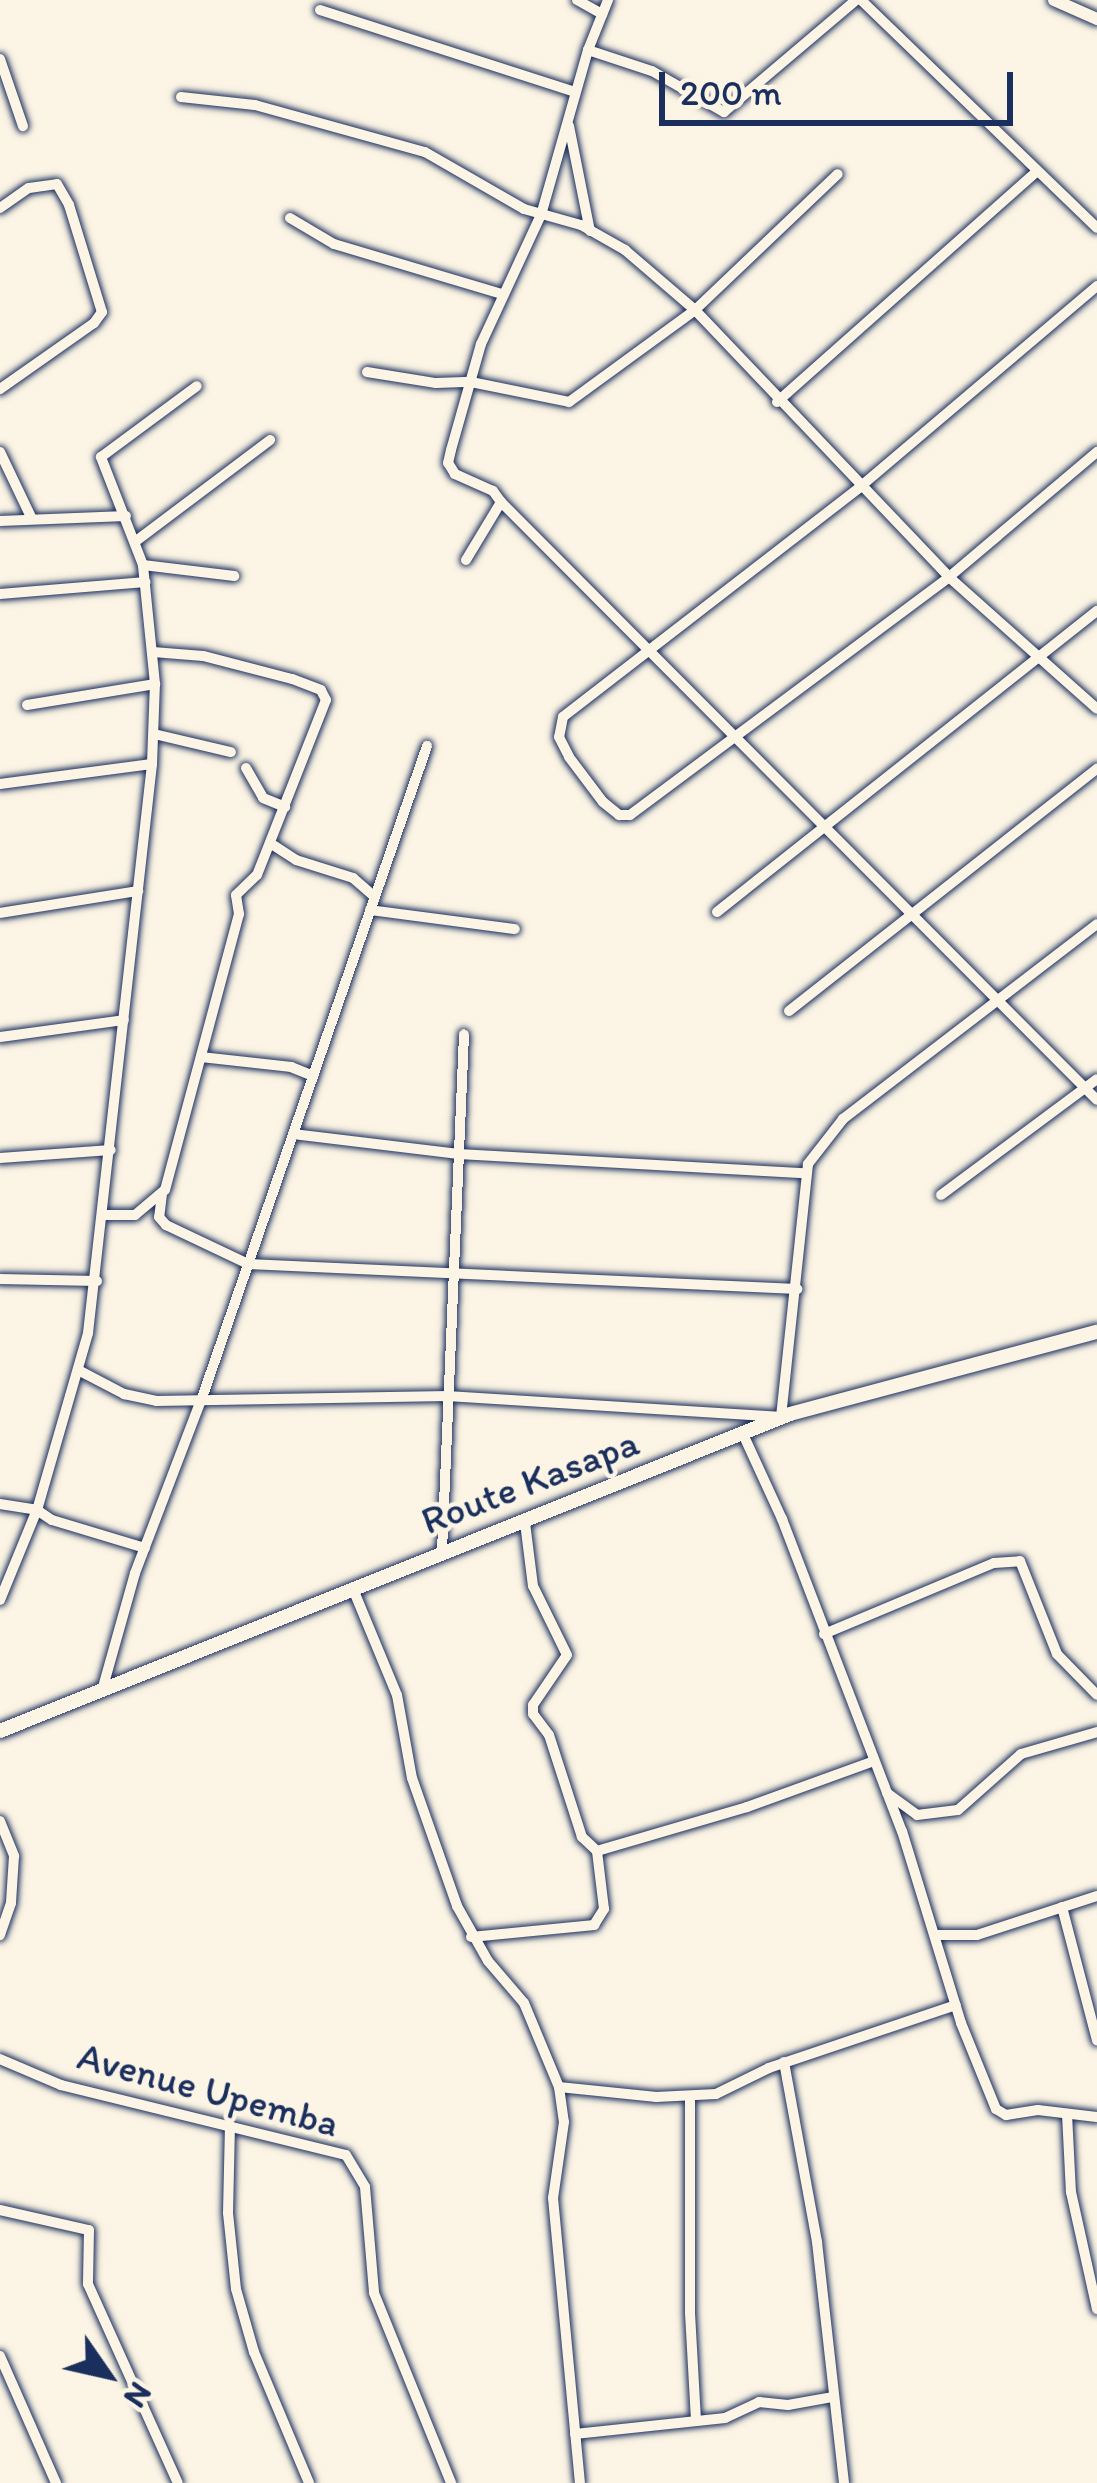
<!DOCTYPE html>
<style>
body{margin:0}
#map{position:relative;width:1097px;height:2483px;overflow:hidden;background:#fcf5e5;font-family:Itim,sans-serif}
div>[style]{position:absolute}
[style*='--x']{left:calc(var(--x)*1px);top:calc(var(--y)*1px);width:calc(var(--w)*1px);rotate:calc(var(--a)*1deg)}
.roads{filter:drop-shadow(0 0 3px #1b2f5e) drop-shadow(0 0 3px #1b2f5e)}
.minor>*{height:10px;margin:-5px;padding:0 5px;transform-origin:5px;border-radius:5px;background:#fcf5e5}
.tertiary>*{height:12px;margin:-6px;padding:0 6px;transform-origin:6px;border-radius:6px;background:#fcf5e5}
.secondary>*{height:14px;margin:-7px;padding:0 7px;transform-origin:7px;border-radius:7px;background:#fcf5e5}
span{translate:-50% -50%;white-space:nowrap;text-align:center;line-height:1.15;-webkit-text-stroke:9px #fcf5e5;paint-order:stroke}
.street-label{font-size:39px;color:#1b2f5e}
.north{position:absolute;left:48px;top:2315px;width:120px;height:120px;-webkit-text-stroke:9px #fcf5e5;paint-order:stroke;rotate:124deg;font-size:33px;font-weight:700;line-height:48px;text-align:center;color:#1b2f5e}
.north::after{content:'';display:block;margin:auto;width:42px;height:54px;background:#1b2f5e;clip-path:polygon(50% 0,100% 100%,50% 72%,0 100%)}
.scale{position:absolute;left:659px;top:72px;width:354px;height:54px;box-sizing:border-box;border:6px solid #1b2f5e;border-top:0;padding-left:15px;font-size:36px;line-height:42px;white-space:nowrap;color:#1b2f5e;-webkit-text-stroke:9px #fcf5e5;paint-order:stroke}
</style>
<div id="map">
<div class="roads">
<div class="minor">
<div style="--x:577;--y:0;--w:29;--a:29"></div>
<div style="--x:861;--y:0;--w:328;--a:44"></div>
<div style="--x:320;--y:10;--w:268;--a:17.8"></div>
<div style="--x:588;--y:50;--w:67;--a:18.2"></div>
<div style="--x:652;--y:71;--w:83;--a:29.7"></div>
<div style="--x:724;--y:112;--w:173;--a:-40.3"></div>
<div style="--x:0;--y:59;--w:71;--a:71.1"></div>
<div style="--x:181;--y:97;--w:74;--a:6.2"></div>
<div style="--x:255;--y:105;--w:176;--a:15.5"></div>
<div style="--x:425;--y:152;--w:114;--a:29.9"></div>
<div style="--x:524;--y:209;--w:59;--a:15.7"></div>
<div style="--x:581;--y:225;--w:51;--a:29.6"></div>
<div style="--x:625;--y:250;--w:92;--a:40.6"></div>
<div style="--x:695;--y:310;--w:369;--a:46.4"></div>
<div style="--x:949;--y:577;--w:198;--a:41.7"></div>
<div style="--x:569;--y:126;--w:107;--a:78.7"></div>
<div style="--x:0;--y:208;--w:35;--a:-35"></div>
<div style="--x:29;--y:188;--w:28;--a:-8"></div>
<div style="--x:57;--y:184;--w:24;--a:60"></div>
<div style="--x:69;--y:205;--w:112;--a:72.9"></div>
<div style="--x:102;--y:312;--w:14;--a:126"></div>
<div style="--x:94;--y:323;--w:115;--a:144.9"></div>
<div style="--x:290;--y:218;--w:51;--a:30.6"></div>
<div style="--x:334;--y:244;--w:175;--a:16.6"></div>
<div style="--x:1097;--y:286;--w:312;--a:139.7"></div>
<div style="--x:859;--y:488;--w:374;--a:142.3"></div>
<div style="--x:563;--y:717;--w:20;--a:101"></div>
<div style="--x:559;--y:737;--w:22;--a:63"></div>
<div style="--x:569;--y:757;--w:56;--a:52.9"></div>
<div style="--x:603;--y:802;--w:21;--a:39"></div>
<div style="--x:619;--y:815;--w:11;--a:0"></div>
<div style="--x:630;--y:815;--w:398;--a:-36.7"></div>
<div style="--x:949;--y:577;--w:194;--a:-40.2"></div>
<div style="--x:367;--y:372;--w:70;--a:9.1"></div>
<div style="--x:436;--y:383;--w:35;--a:-2"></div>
<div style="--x:471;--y:382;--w:100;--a:11.5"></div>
<div style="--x:569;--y:402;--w:156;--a:-36.1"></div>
<div style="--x:695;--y:310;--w:197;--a:-43.6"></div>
<div style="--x:777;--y:402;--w:348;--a:-41.6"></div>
<div style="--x:0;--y:452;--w:72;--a:64.5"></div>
<div style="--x:501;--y:502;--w:844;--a:45.1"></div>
<div style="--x:0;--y:521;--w:126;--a:-2.3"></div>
<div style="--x:136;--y:541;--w:168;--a:-37"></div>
<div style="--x:466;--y:560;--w:68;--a:-58.9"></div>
<div style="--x:501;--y:502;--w:14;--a:-126"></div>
<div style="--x:493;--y:491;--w:42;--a:-155.9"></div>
<div style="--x:455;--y:474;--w:13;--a:-122"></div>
<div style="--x:448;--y:463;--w:13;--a:-77"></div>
<div style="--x:451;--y:450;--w:110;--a:-74.2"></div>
<div style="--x:481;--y:344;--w:142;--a:-65.1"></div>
<div style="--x:541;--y:215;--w:172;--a:-74.1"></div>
<div style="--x:588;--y:50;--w:54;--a:-68.2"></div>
<div style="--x:143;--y:565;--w:92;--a:6.9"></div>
<div style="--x:0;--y:594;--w:146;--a:-4.7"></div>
<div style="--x:27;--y:705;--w:130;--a:-9.3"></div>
<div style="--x:154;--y:734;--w:79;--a:13.2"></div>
<div style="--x:246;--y:768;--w:34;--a:60"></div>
<div style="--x:263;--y:798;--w:24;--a:22"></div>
<div style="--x:0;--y:784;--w:153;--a:-7.5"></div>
<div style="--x:270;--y:843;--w:31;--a:33"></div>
<div style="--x:296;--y:860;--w:60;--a:17.5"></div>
<div style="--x:353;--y:878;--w:29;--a:41"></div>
<div style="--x:370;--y:910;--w:146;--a:7.5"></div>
<div style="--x:717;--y:912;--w:485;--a:-38.4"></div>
<div style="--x:0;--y:913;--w:140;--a:-9.1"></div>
<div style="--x:789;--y:1011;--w:392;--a:-38.2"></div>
<div style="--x:0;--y:1037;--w:125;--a:-7.8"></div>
<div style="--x:201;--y:1057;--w:91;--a:6.3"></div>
<div style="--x:291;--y:1067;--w:24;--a:22"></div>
<div style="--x:293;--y:1134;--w:167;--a:6.9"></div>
<div style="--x:459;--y:1154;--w:345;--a:3.2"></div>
<div style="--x:0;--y:1158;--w:111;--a:-4.1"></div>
<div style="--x:162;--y:1194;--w:23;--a:97"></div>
<div style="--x:159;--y:1217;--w:11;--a:49"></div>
<div style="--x:166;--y:1225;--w:91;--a:25.4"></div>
<div style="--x:248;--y:1264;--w:550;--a:2.61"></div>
<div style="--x:941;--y:1195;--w:194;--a:-36.6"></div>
<div style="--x:105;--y:1215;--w:30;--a:0"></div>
<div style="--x:135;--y:1215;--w:39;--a:-40"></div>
<div style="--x:165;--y:1190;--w:286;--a:-75"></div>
<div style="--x:239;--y:914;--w:19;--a:-99"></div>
<div style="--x:236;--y:895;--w:29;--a:-44"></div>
<div style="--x:257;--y:875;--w:188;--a:-68.5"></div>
<div style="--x:326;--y:700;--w:11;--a:-117"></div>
<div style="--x:321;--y:690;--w:31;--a:-159"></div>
<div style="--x:292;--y:679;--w:92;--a:-165.5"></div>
<div style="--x:203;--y:656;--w:50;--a:-175.4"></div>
<div style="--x:0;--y:1279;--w:97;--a:1.2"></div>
<div style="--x:80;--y:1371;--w:50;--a:27.6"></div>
<div style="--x:124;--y:1394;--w:33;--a:12"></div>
<div style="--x:156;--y:1401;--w:292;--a:-1"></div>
<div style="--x:448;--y:1396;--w:334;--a:3.6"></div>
<div style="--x:781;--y:1417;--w:254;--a:-83.9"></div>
<div style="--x:808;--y:1164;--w:57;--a:-52.1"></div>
<div style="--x:843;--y:1119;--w:320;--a:-37.5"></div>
<div style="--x:742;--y:1432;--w:96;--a:65.3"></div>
<div style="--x:782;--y:1519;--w:334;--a:69"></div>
<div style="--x:902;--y:1831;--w:201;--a:72.9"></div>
<div style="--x:961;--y:2023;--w:93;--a:67.9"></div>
<div style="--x:996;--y:2109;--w:12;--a:31"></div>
<div style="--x:1006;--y:2115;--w:32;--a:-9"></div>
<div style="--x:1038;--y:2110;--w:59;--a:6.8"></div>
<div style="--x:0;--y:1504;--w:37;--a:9"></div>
<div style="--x:37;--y:1510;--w:18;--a:34"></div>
<div style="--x:52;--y:1520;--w:97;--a:16.8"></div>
<div style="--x:442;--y:1551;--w:517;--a:-87.56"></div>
<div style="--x:353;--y:1589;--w:115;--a:67.5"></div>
<div style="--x:397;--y:1695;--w:84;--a:79.8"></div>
<div style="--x:412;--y:1778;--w:136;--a:70.6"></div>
<div style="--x:457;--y:1906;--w:63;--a:60.6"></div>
<div style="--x:488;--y:1961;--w:55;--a:49.4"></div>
<div style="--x:524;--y:2003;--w:91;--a:67.4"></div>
<div style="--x:559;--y:2087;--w:35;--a:82"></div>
<div style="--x:564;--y:2122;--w:77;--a:98.2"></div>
<div style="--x:553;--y:2198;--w:286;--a:84.6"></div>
<div style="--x:0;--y:1600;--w:97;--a:-67.7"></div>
<div style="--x:37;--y:1510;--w:184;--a:-73.9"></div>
<div style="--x:88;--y:1333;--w:573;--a:-83.58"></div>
<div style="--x:152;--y:764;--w:80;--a:-87.9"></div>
<div style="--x:155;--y:684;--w:120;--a:-95.8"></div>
<div style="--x:143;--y:565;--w:116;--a:-111.3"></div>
<div style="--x:101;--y:457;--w:119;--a:-36.5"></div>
<div style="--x:824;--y:1634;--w:184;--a:-22.7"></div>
<div style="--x:994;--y:1563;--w:26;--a:-4"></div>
<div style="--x:1020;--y:1561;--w:100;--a:68.3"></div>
<div style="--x:1057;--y:1654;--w:57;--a:45.7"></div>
<div style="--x:103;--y:1687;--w:118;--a:-74.3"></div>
<div style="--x:135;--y:1573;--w:187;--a:-69.1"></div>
<div style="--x:202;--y:1398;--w:690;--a:-70.96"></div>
<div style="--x:887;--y:1793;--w:37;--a:36"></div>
<div style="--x:917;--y:1815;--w:41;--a:-7"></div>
<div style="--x:958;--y:1810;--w:84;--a:-41.6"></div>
<div style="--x:1021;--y:1754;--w:79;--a:-16.1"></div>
<div style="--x:0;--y:1821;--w:38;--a:68"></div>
<div style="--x:14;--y:1856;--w:47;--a:93.7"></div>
<div style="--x:11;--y:1903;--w:34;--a:109"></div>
<div style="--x:597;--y:1851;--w:156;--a:-16.3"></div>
<div style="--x:747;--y:1807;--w:135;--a:-19.9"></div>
<div style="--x:1062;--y:1907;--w:138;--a:75.3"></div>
<div style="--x:936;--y:1935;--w:41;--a:0"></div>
<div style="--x:977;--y:1935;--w:126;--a:-18"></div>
<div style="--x:471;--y:1937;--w:124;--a:-5.6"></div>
<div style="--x:594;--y:1925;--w:19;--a:-58"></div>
<div style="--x:604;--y:1909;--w:58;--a:-96.9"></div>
<div style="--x:597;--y:1851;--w:21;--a:-137"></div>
<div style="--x:582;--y:1837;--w:107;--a:-107.9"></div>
<div style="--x:549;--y:1735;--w:26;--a:-127"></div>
<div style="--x:533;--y:1714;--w:9;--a:-90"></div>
<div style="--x:533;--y:1705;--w:60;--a:-55.8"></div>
<div style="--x:567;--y:1655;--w:77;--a:-116.2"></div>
<div style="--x:533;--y:1586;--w:64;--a:-97.2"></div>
<div style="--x:0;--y:2059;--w:66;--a:23.1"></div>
<div style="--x:61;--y:2085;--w:293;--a:13.8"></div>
<div style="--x:346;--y:2155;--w:37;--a:59"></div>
<div style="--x:365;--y:2187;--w:106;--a:85.1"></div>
<div style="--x:374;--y:2293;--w:205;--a:67.9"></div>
<div style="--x:784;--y:2062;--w:183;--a:79.6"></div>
<div style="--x:817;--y:2242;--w:243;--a:83.6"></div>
<div style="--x:559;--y:2087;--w:98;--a:5.9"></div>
<div style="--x:656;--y:2097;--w:60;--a:-2.9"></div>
<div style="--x:716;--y:2094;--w:59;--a:-26.1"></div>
<div style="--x:769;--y:2068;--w:197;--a:-18.6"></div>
<div style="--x:690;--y:2098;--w:215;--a:90"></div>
<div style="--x:690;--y:2313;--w:107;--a:86.8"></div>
<div style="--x:1067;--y:2114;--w:78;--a:87.1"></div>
<div style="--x:1071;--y:2192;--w:120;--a:77.5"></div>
<div style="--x:230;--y:2125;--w:88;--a:91.3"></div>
<div style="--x:228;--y:2213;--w:76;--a:84"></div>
<div style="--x:236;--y:2289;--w:66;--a:74.1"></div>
<div style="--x:254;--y:2352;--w:142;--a:67.2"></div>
<div style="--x:0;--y:2210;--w:91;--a:12.7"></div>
<div style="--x:89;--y:2230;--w:54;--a:91.1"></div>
<div style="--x:88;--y:2284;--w:218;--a:65.7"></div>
<div style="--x:0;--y:2356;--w:139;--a:66.2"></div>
<div style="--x:575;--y:2434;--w:151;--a:-6.1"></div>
<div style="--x:725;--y:2418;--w:38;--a:-25"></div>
<div style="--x:759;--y:2402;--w:29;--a:6"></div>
<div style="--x:788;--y:2405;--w:46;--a:-10.1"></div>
</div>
<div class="tertiary">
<div style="--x:1054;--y:0;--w:47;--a:23.8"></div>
</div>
<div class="secondary">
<div style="--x:0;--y:1731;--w:851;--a:-21.86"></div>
<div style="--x:790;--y:1414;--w:318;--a:-15"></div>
</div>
</div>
<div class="street-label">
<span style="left:530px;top:1482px;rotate:-21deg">Route Kasapa</span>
<span style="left:208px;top:2090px;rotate:15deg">Avenue Upemba</span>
</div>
<div class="north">N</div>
<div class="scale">200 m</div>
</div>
